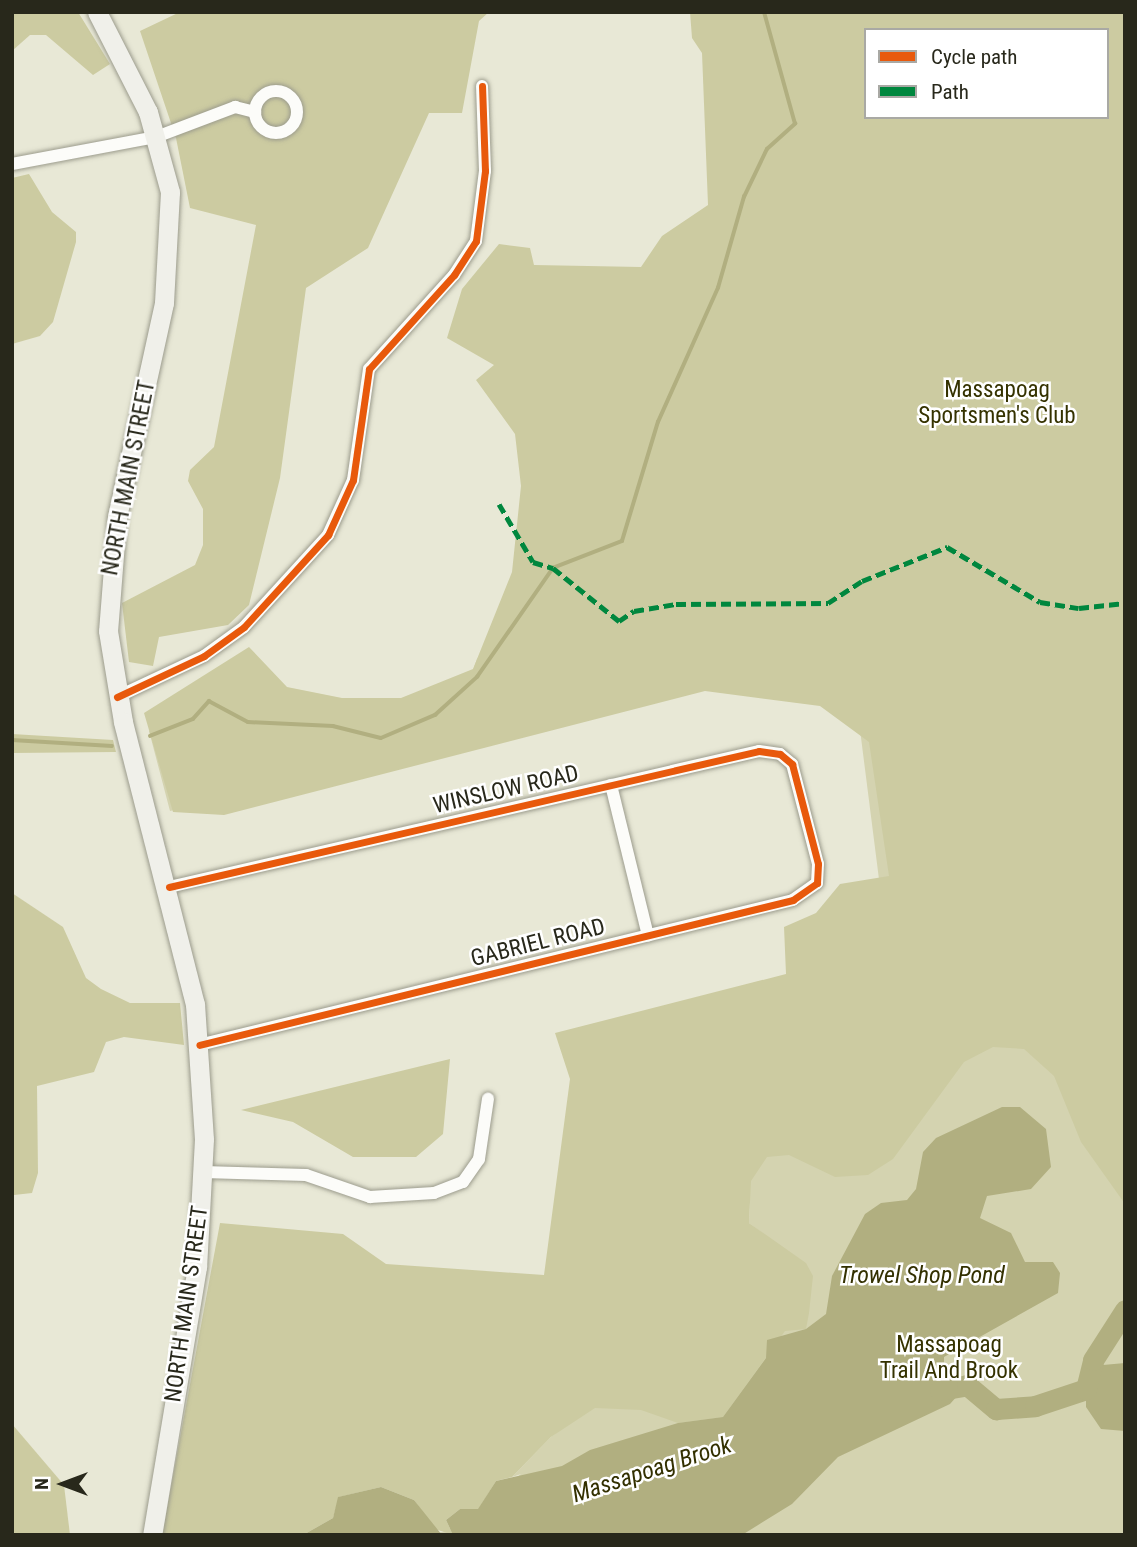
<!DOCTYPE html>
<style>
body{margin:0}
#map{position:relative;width:1137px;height:1547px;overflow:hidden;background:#e8e8d6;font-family:"Roboto Condensed",sans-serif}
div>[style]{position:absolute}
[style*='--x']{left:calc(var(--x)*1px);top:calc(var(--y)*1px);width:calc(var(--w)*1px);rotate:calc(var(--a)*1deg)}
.green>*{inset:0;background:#d4d3b0}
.forest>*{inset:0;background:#cccba1}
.water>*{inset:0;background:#b1af80}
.stream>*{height:3.5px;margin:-1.75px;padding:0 1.75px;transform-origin:1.75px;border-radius:1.75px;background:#b1af80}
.river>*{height:21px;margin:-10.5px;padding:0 10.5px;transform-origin:10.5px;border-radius:10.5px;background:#b1af80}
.roads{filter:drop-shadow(0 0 2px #9c9c8d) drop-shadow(0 0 2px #9c9c8d)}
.street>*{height:12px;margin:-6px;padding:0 6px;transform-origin:6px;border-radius:6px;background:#fcfcf9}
.street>.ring{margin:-6px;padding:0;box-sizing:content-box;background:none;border:12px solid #fcfcf9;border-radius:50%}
.secondary>*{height:19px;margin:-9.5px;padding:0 9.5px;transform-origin:9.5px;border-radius:9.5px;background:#f0f0ea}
.quiet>*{height:5px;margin-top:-2.5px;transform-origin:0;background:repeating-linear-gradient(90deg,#00873e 0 10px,transparent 0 15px)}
.cycleway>*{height:7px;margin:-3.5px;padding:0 3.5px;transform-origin:3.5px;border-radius:3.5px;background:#e8590c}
span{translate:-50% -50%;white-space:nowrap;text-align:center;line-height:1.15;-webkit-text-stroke:5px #fff;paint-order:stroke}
.park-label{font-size:23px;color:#353200}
.street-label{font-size:23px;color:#28281b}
.water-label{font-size:24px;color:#333000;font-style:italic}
.frame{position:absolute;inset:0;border:14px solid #28281b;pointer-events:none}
.legend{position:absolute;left:864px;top:28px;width:245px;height:91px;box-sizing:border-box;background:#fff;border:2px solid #a9a9a4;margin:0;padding:9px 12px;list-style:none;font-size:21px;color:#28281b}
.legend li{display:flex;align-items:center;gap:14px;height:35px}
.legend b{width:35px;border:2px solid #a9a9a4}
.north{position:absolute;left:28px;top:1449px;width:70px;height:70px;-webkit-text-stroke:5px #fff;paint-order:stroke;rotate:270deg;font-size:19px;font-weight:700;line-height:28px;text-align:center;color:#28281b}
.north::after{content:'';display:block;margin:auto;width:24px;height:32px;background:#28281b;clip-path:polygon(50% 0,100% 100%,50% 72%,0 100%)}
</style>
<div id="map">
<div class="green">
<div style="clip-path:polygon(1125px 64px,1125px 1535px,169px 1535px,447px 1532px,521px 1474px,512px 1477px,551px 1437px,789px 1253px,749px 1223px,750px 1200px,737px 1188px,889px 958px,850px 651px,170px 811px,149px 731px,460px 705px,477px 659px,866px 117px,1107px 117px)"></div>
</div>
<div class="forest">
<div style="clip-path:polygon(12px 12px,78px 12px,110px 64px,93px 75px,46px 35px,30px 35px,12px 51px)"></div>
<div style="clip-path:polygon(180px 12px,489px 12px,479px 21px,462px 113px,429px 113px,368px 248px,306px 288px,280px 478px,249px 605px,228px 625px,159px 637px,153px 666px,129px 662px,122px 603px,195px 565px,203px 545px,203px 509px,188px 481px,190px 470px,214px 447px,256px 225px,190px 208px,176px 138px,140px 31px)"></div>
<div style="clip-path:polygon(evenodd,690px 12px,1125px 12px,1125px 1204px,1081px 1142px,1054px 1076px,1024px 1049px,993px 1047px,964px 1062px,893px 1159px,868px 1175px,835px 1177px,789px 1155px,767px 1157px,751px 1181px,749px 1223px,806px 1263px,813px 1276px,809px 1313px,806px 1329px,785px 1331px,723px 1417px,678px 1423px,641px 1410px,595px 1408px,551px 1437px,512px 1477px,496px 1481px,478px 1510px,460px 1509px,446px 1520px,453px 1535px,435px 1529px,414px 1500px,381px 1487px,339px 1497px,333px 1518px,303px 1535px,162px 1535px,220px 1223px,343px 1234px,386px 1264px,544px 1275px,570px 1079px,555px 1033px,786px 974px,784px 927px,816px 913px,840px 884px,889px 876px,869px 742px,820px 706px,705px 691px,224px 815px,173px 812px,144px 713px,249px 647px,287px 687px,342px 698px,401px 698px,473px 669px,512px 572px,521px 486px,515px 434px,476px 380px,494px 365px,447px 338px,462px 289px,499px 244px,530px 248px,534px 265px,641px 267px,662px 236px,708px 205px,702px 53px,692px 38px,690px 12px,866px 30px,1107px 30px,1107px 117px,866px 117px,866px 30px)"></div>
<div style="clip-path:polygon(29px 174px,52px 212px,76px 232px,76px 242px,53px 322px,40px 336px,12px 344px,12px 178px)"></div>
<div style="clip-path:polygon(12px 734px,113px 740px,116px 752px,12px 753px)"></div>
<div style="clip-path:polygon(12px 893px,63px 927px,86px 978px,101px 989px,130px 1003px,180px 1003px,184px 1045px,124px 1037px,106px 1042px,94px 1072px,37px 1086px,38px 1173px,32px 1193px,14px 1195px)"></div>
<div style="clip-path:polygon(450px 1059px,443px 1134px,416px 1157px,353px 1157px,293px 1122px,241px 1110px)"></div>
<div style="clip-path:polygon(12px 1424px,64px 1485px,70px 1535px,12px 1535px)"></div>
</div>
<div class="water">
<div style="clip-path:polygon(1002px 1107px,1020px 1107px,1046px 1129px,1051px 1167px,1031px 1189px,987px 1196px,980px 1218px,1011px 1233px,1025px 1262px,1053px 1262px,1060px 1273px,1058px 1293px,944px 1357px,944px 1368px,967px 1385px,950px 1404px,838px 1457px,792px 1504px,742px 1535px,453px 1535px,446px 1520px,460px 1509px,478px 1509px,496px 1481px,562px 1466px,590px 1450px,678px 1423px,723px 1417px,766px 1358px,767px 1340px,806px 1329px,826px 1314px,832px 1276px,865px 1214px,881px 1203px,907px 1200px,916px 1189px,923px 1152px,936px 1138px)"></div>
<div style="clip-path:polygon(1125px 1363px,1125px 1431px,1101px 1429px,1086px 1407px,1086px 1389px,1103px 1365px)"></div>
<div style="clip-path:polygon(381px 1487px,414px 1500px,442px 1535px,303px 1535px,333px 1518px,338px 1497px)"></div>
</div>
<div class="stream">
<div style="--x:150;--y:736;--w:46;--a:-21.6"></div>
<div style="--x:193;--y:719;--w:24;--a:-48"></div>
<div style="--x:209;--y:701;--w:44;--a:28.3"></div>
<div style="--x:248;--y:722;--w:85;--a:2.7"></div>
<div style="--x:333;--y:726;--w:49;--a:14"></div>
<div style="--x:381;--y:738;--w:59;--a:-23.1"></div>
<div style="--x:435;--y:715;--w:57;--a:-42.1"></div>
<div style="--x:477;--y:677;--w:133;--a:-55.1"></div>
<div style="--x:553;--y:568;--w:74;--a:-21.4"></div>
<div style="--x:622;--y:541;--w:124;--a:-73.2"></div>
<div style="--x:658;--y:422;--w:147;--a:-65.9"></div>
<div style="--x:718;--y:288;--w:95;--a:-74.1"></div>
<div style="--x:744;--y:197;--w:53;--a:-64.4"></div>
<div style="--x:767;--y:149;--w:38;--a:-42"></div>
<div style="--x:795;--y:124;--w:116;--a:-105.5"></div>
<div style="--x:12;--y:740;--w:100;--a:3.4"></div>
</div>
<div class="river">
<div style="--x:940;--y:1390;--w:27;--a:-10"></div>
<div style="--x:967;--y:1385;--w:38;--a:40"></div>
<div style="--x:996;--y:1409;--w:39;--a:-4"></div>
<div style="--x:1035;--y:1406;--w:54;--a:-18.4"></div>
<div style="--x:1086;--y:1389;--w:30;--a:-76"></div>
<div style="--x:1093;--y:1360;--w:59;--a:-57.4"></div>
</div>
<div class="roads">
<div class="street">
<div class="ring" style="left:255px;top:91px;width:30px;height:30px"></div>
<div style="--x:12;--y:164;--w:147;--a:-10.6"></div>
<div style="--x:156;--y:137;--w:85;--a:-20.8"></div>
<div style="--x:235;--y:107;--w:21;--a:14"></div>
<div style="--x:117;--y:697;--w:96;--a:-25.2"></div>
<div style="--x:204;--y:656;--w:49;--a:-35.9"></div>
<div style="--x:244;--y:627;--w:125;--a:-47.6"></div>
<div style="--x:328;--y:535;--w:60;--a:-65.6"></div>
<div style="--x:353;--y:480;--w:112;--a:-81.8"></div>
<div style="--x:369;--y:369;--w:127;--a:-47.9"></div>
<div style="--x:454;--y:275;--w:40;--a:-57.1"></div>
<div style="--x:476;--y:241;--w:71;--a:-82.7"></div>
<div style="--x:485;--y:171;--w:85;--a:-92"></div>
<div style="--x:611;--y:785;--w:155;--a:76.2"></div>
<div style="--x:169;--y:887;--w:605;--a:-12.98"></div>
<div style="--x:759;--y:751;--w:21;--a:8"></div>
<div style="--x:780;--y:754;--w:16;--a:40"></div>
<div style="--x:792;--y:764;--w:103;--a:75.4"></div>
<div style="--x:818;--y:864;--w:19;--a:93"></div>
<div style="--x:817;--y:883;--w:29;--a:145"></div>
<div style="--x:793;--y:900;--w:611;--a:166.28"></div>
<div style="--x:203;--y:1172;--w:103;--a:1.7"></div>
<div style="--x:306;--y:1175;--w:68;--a:19"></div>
<div style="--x:370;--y:1197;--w:64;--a:-3.6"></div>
<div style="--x:434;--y:1193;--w:31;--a:-21"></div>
<div style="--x:463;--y:1182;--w:28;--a:-55"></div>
<div style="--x:479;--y:1159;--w:61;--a:-81.5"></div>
</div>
<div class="secondary">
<div style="--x:97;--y:12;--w:112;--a:63"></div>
<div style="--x:148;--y:112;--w:83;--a:74.6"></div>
<div style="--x:170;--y:192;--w:111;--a:93.1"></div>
<div style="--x:164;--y:303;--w:219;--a:102.4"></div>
<div style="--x:117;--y:517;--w:114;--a:94.5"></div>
<div style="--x:108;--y:631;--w:92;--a:80.6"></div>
<div style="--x:123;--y:722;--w:291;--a:75.7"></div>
<div style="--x:195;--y:1004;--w:135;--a:86.2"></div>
<div style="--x:204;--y:1139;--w:128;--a:93.1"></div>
<div style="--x:197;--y:1267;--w:272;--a:99.5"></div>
</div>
</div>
<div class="quiet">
<div style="--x:499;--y:504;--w:67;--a:59.6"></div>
<div style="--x:533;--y:562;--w:21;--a:17"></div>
<div style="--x:553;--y:568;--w:85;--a:38.8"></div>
<div style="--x:619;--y:621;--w:18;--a:-34"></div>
<div style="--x:634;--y:611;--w:43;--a:-9.5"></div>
<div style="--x:676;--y:604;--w:152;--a:-0.4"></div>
<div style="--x:828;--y:603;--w:40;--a:-32.9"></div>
<div style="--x:862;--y:581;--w:92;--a:-21.8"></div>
<div style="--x:947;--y:547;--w:108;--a:30.6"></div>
<div style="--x:1040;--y:602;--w:39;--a:9"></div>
<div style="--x:1079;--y:608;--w:46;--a:-6.2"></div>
</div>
<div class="cycleway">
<div style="--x:117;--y:697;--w:96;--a:-25.2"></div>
<div style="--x:204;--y:656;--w:49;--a:-35.9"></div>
<div style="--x:244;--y:627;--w:125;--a:-47.6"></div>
<div style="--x:328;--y:535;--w:60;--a:-65.6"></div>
<div style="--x:353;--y:480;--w:112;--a:-81.8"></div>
<div style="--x:369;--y:369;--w:127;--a:-47.9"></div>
<div style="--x:454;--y:275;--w:40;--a:-57.1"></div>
<div style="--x:476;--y:241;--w:71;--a:-82.7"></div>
<div style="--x:485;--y:171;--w:85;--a:-92"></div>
<div style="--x:169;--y:887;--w:605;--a:-12.98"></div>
<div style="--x:759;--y:751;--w:21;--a:8"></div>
<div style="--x:780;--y:754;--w:16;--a:40"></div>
<div style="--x:792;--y:764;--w:103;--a:75.4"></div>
<div style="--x:818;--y:864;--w:19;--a:93"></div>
<div style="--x:817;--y:883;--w:29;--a:145"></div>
<div style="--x:793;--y:900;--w:611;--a:166.28"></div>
</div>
<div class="park-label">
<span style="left:997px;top:403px">Massapoag<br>Sportsmen's Club</span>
<span style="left:949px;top:1358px">Massapoag<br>Trail And Brook</span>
</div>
<div class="street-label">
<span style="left:129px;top:478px;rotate:-79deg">NORTH MAIN STREET</span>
<span style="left:506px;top:790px;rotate:-13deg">WINSLOW ROAD</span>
<span style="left:538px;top:943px;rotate:-14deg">GABRIEL ROAD</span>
<span style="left:187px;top:1304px;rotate:-82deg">NORTH MAIN STREET</span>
</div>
<div class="water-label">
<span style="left:922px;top:1276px">Trowel Shop Pond</span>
<span style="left:652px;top:1470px;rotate:-18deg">Massapoag Brook</span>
</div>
<div class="frame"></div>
<ul class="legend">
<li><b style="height:9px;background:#e8590c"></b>Cycle path</li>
<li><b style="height:9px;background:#00873e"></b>Path</li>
</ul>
<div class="north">N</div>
</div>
